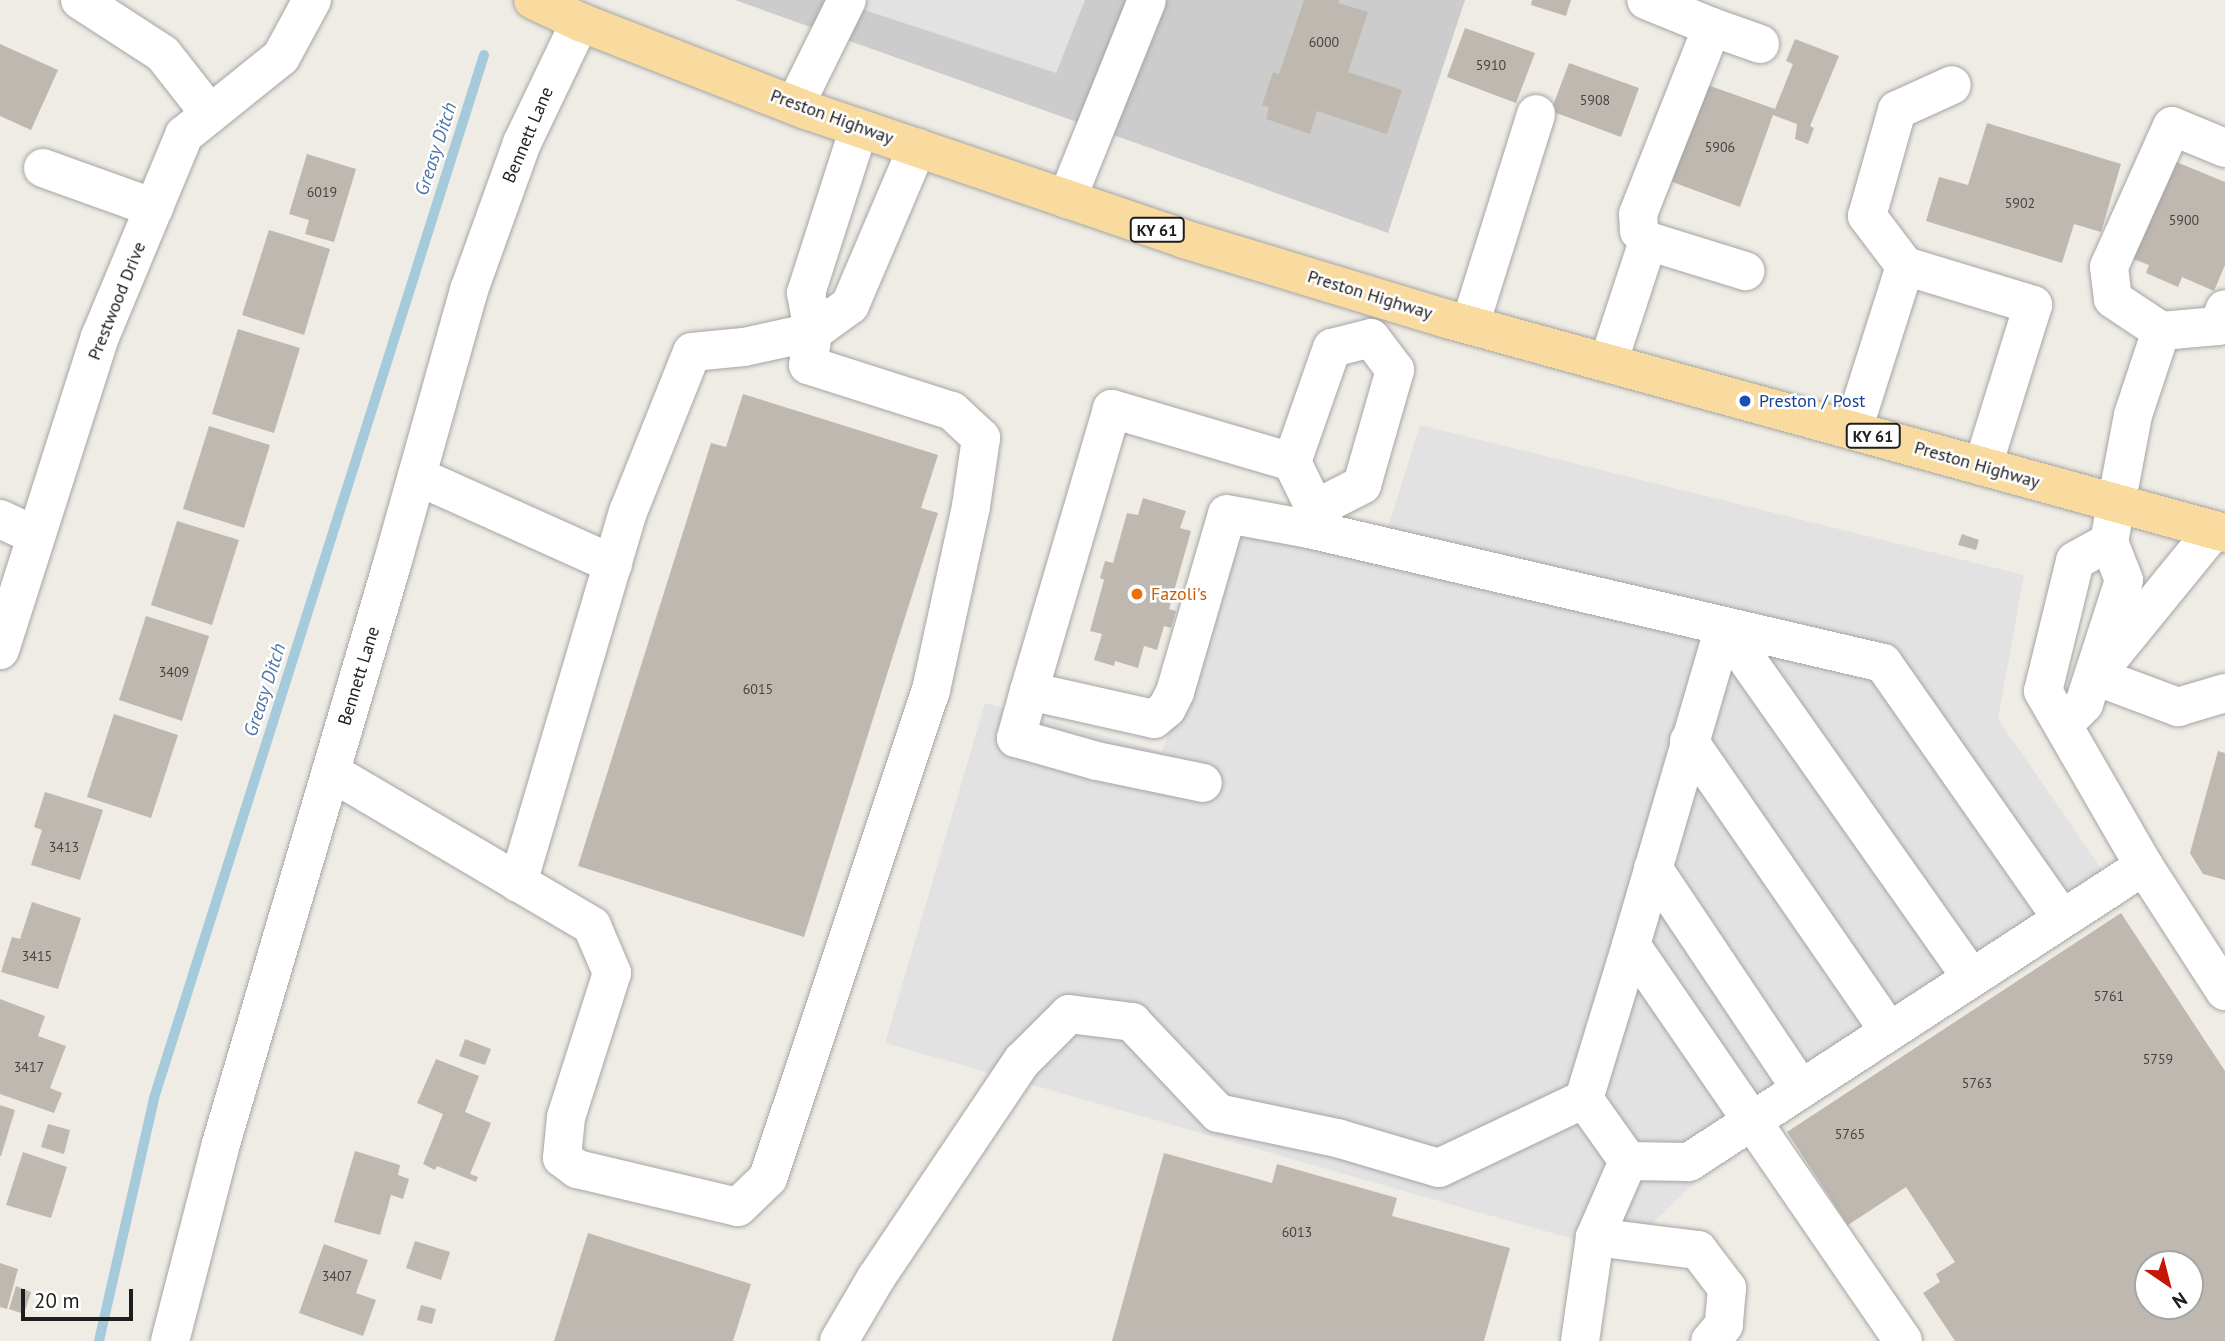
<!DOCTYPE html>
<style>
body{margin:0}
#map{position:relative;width:2225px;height:1341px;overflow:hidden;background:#eeece4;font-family:"PT Sans",sans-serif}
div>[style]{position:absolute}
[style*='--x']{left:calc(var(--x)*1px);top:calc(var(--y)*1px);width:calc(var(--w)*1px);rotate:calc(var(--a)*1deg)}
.religious>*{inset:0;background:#ccc}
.parking>*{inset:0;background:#e2e2e2}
.stream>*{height:10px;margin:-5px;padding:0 5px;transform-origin:5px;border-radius:5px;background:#a5cadb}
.building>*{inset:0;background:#bfb8b0}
.roads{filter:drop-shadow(0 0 2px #a5a5a5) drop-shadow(0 0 2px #a5a5a5)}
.minor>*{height:38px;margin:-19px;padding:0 19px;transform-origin:19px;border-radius:19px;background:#fff}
.major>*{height:38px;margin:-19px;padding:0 19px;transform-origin:19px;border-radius:19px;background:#f9da9f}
.dots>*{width:19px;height:19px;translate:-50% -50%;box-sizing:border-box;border:4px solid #fff;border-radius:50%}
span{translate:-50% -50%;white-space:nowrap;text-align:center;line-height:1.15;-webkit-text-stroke:5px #fff;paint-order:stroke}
.number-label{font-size:14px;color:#464442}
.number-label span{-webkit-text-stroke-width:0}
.shield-label span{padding:2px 5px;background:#fff;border:2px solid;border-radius:5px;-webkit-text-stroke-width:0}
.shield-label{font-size:16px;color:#1e1e1e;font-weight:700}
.street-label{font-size:18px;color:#1e1e1e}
.transit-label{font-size:18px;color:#164399}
.left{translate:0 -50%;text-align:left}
.food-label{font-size:18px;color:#c56008}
.water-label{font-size:19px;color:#4d73aa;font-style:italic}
.north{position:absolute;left:2134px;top:1250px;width:70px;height:70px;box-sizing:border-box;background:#fff;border:2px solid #a5a5a5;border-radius:50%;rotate:145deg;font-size:19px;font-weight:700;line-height:28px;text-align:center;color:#1e1e1e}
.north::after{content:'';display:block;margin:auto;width:24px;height:32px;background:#c41707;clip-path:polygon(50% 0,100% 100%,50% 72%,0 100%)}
.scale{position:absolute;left:21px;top:1289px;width:112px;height:32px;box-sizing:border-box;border:4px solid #1e1e1e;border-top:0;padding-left:9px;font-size:21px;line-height:24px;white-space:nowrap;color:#1e1e1e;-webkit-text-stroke:5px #fff;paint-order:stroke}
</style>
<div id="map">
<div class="religious">
<div style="clip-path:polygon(735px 0,1465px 0,1388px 233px)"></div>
</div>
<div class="parking">
<div style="clip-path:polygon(834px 0,1085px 0,1056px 73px)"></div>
<div style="clip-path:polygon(1420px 425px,2024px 575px,1998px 719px,2118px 893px,1740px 1138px,1622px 1253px,885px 1043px,985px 703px,1162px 752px,1241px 521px,1379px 556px)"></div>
</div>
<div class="stream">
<div style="--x:99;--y:1341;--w:249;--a:-77.2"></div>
<div style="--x:154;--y:1098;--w:1094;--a:-72.44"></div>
</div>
<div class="building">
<div style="clip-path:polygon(1304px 0,1339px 0,1338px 3px,1368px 12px,1348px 72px,1402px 90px,1387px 134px,1317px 111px,1310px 134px,1266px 119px,1269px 107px,1262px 105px,1273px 72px,1279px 74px)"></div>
<div style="clip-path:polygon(1532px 0,1571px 0,1566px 16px,1531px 5px)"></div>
<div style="clip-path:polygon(1465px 28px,1535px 53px,1516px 103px,1447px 77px)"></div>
<div style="clip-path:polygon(1795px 39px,1839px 56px,1810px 126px,1814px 128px,1808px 144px,1795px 139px,1797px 124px,1773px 115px,1740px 207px,1667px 180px,1702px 83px,1775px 109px,1793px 64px,1786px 61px)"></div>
<div style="clip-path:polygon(0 44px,58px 70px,31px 130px,0 116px)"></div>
<div style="clip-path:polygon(1569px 63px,1639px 88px,1621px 137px,1551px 111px)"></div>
<div style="clip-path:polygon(1987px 123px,2121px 164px,2101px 232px,2074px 224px,2062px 263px,1926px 221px,1939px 177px,1968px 185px)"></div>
<div style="clip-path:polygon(307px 154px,356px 169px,334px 242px,305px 234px,309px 220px,289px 214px)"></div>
<div style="clip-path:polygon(2169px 159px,2225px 182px,2225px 265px,2214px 291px,2182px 277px,2178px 287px,2146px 273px,2149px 265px,2128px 257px)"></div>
<div style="clip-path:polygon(269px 230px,330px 249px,304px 335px,242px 315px)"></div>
<div style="clip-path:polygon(238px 329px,300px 348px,274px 433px,212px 414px)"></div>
<div style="clip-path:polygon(743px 394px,938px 455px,921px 508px,938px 513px,804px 937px,578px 866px,711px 443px,726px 447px)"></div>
<div style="clip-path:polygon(209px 426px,270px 445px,244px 528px,183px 509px)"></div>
<div style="clip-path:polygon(1143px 498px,1186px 511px,1180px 528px,1191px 531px,1169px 609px,1176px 611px,1171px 628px,1164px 626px,1157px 650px,1144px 646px,1138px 668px,1115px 661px,1114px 666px,1094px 660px,1102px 634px,1090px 631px,1104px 580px,1100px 578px,1105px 561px,1113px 563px,1127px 513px,1138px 515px)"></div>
<div style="clip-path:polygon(177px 521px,239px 540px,212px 625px,151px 605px)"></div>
<div style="clip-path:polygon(1962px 534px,1979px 540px,1976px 550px,1958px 545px)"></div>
<div style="clip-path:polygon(146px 616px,209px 636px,182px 721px,119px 700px)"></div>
<div style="clip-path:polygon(114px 714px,178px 735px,151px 818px,87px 797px)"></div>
<div style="clip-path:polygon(2218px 751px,2225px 753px,2225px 880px,2203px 874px,2190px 853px)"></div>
<div style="clip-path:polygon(45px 792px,103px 810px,80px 880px,31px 865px,42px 830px,34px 827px)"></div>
<div style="clip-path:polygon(32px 902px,81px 918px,58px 989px,1px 972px,12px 937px,20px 939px)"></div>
<div style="clip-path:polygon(evenodd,2121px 913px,2225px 1071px,2225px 1341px,1955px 1341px,1923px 1293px,1940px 1282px,1936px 1274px,1955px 1262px,1906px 1187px,1848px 1225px,1787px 1132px,2121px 913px,2148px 1264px,2190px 1264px,2190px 1306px,2148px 1306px,2148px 1264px)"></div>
<div style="clip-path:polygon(0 999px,45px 1016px,38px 1036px,66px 1046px,50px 1088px,62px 1093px,54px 1113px,0 1094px)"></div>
<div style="clip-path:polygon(465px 1039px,491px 1049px,485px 1065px,459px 1056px)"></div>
<div style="clip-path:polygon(436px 1059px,479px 1076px,465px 1112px,491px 1123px,470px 1174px,478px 1177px,476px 1182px,437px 1166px,435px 1170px,423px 1164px,443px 1114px,417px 1103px)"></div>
<div style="clip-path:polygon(0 1105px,15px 1110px,1px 1156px,0 1156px)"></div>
<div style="clip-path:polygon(48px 1124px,70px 1130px,64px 1154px,41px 1147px)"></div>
<div style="clip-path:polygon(355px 1151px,400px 1165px,398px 1175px,409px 1179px,403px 1199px,391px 1195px,380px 1235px,334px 1222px)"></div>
<div style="clip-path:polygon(23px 1152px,67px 1167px,51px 1218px,6px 1205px)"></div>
<div style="clip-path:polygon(1164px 1153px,1272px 1183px,1277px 1164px,1397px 1198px,1392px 1216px,1510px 1248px,1484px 1341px,1112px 1341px)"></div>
<div style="clip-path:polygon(588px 1233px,751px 1284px,733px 1341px,554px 1341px)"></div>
<div style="clip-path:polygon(415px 1241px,450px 1252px,441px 1280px,406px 1268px)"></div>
<div style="clip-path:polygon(324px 1244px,368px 1260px,356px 1293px,376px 1300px,363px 1336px,299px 1313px)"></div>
<div style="clip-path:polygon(0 1263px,18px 1269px,7px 1309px,0 1307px)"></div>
<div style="clip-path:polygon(16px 1286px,31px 1292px,24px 1314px,9px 1309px)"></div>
<div style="clip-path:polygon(421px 1305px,436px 1309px,432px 1324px,417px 1320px)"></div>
</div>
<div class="roads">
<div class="minor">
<div style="--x:80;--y:0;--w:99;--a:33"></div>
<div style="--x:163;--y:54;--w:76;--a:51.9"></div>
<div style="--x:1712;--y:27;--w:51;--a:19.5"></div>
<div style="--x:795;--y:105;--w:117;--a:-63.7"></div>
<div style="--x:2225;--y:148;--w:57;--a:-157.5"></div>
<div style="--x:2172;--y:126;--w:154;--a:114.1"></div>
<div style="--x:2109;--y:267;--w:32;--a:83"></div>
<div style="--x:2113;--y:299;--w:58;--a:33.7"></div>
<div style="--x:2161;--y:331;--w:57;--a:-5"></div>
<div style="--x:2218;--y:326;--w:18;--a:-68"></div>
<div style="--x:43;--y:168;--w:118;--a:19.8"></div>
<div style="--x:1067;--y:199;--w:214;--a:-68.1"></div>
<div style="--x:1648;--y:241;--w:102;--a:17.2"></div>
<div style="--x:1905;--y:266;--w:63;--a:-127.2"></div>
<div style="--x:1867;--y:216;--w:110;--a:-74.2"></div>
<div style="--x:1897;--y:110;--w:60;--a:-24.4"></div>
<div style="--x:1470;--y:325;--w:221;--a:-72.6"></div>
<div style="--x:1608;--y:363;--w:128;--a:-71.8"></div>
<div style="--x:1648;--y:241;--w:13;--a:-132"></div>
<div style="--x:1639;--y:231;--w:17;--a:-93"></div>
<div style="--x:1638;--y:214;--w:201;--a:-68.4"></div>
<div style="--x:1712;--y:27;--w:71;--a:-157.8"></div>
<div style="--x:1853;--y:430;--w:172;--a:-72.4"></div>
<div style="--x:1905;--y:266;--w:134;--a:16.9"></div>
<div style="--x:2033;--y:305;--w:169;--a:107.3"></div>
<div style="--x:1292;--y:462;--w:188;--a:-163.6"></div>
<div style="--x:1112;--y:409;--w:294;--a:106.4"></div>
<div style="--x:1029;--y:691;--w:128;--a:12.6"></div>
<div style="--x:1154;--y:719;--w:17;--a:-40"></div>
<div style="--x:1167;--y:708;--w:18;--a:-63"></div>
<div style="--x:1175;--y:692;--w:185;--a:-73.7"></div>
<div style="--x:1227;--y:514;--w:83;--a:10.4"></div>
<div style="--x:1309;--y:529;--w:589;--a:13.14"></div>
<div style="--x:1883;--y:663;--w:312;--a:55"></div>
<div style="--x:417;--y:476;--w:215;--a:24.2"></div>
<div style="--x:1315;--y:509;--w:53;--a:-27.1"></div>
<div style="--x:1362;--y:485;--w:120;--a:-74"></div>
<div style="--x:1395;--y:370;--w:40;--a:-127"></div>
<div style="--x:0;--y:519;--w:40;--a:25"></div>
<div style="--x:1309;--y:529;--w:21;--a:-73"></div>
<div style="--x:1315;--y:509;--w:52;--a:-116.1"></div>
<div style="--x:1292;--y:462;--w:121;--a:-70.7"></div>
<div style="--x:1332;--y:348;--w:40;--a:-14.4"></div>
<div style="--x:2214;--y:530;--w:188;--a:129.2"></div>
<div style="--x:2095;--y:676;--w:89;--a:20.5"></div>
<div style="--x:2178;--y:707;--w:49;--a:-16.6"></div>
<div style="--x:2109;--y:542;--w:39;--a:151"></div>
<div style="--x:2075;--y:561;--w:134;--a:103.8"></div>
<div style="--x:2043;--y:691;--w:202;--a:60"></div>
<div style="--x:2144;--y:866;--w:149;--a:57.1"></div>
<div style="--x:1724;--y:627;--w:331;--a:106.3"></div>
<div style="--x:1631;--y:945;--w:480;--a:55.5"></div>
<div style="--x:1724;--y:627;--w:428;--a:54.8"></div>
<div style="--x:0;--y:650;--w:329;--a:-72.3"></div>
<div style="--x:100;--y:337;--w:219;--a:-67.4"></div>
<div style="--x:184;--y:135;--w:124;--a:-38.8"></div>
<div style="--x:281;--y:57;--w:65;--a:-61.5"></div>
<div style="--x:1029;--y:691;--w:49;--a:105.5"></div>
<div style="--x:1016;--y:738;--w:84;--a:15.9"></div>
<div style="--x:1097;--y:761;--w:108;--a:11.7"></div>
<div style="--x:2063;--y:725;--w:30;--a:-45"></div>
<div style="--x:2084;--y:704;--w:130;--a:-72.1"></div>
<div style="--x:2124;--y:580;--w:41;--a:-111.5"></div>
<div style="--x:2109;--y:542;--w:129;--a:-79.3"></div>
<div style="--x:2133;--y:415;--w:89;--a:-71.6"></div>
<div style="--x:1689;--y:741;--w:352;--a:55.4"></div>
<div style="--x:331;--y:772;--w:303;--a:30.5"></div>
<div style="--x:592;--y:926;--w:51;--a:66.9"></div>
<div style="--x:612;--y:973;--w:151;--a:107.7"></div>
<div style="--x:566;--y:1117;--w:41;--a:95.6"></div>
<div style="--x:562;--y:1158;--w:19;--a:36"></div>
<div style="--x:577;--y:1169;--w:165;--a:13.3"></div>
<div style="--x:738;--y:1207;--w:42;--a:-44"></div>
<div style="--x:768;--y:1178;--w:515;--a:-71.53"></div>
<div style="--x:931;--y:690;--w:188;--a:-77.7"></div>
<div style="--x:971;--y:506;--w:69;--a:-81.6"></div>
<div style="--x:981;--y:438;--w:40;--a:-137"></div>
<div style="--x:952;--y:411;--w:151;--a:-162.3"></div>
<div style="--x:808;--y:365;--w:33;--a:-81"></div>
<div style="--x:813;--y:332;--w:40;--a:-100"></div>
<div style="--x:806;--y:293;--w:173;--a:-72.2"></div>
<div style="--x:1653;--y:868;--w:266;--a:56.2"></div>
<div style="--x:518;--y:883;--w:387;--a:-73.5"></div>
<div style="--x:628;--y:512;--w:172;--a:-68.2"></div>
<div style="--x:692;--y:352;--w:52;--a:-5.5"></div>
<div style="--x:744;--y:347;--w:71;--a:-12.3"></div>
<div style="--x:813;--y:332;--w:46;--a:-36.1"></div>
<div style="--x:850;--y:305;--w:171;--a:-66.9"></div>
<div style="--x:1584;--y:1099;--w:161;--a:-73"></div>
<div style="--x:1595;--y:1237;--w:104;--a:7.2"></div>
<div style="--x:1698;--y:1250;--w:48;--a:52.7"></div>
<div style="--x:1727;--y:1288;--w:37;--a:95"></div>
<div style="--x:1724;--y:1325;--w:21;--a:131"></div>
<div style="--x:170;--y:1341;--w:200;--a:-75.5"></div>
<div style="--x:220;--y:1147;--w:608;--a:-73.56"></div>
<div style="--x:392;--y:564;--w:285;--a:-74.3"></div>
<div style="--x:469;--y:290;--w:156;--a:-70.2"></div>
<div style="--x:522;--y:143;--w:134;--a:-64.4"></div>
<div style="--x:839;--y:1341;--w:73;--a:-59.6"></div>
<div style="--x:876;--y:1278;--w:262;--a:-56.1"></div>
<div style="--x:1022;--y:1061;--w:66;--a:-45"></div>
<div style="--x:1069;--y:1014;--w:64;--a:7.2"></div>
<div style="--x:1132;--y:1022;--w:125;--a:46.6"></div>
<div style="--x:1218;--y:1113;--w:122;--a:11.9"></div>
<div style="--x:1337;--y:1138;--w:106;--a:16.4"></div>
<div style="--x:1439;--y:1168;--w:161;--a:-25.4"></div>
<div style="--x:1584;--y:1099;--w:76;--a:54.6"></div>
<div style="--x:1628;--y:1161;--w:61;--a:0.9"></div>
<div style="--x:1689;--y:1162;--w:543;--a:-33.05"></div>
<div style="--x:1580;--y:1341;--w:105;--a:-81.8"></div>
<div style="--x:1595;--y:1237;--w:83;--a:-66.5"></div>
</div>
<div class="major">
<div style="--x:533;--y:0;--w:52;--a:25.1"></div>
<div style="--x:580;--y:22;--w:243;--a:21.3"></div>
<div style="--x:806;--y:110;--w:399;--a:18.8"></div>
<div style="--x:1184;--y:239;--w:275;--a:16.9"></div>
<div style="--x:1447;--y:319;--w:807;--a:15.38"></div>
</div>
</div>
<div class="dots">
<div style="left:1745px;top:401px;background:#1a4fb4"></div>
<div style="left:1137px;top:594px;background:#e8710a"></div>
</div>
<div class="number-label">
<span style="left:1324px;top:42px">6000</span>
<span style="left:1491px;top:65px">5910</span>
<span style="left:1595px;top:100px">5908</span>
<span style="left:1720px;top:147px">5906</span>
<span style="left:322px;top:192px">6019</span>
<span style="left:2020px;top:203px">5902</span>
<span style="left:2184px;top:220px">5900</span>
<span style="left:174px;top:672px">3409</span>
<span style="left:758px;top:689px">6015</span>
<span style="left:64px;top:847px">3413</span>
<span style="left:37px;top:956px">3415</span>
<span style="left:2109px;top:996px">5761</span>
<span style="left:2158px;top:1059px">5759</span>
<span style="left:29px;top:1067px">3417</span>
<span style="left:1977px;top:1083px">5763</span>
<span style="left:1850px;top:1134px">5765</span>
<span style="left:1297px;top:1232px">6013</span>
<span style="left:337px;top:1276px">3407</span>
</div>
<div class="shield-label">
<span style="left:1157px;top:230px">KY 61</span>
<span style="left:1873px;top:436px">KY 61</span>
</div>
<div class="street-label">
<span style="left:832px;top:117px;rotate:20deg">Preston Highway</span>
<span style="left:528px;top:135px;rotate:-67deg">Bennett Lane</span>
<span style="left:1370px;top:295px;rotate:17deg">Preston Highway</span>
<span style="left:117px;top:301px;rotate:-68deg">Prestwood Drive</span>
<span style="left:1977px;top:465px;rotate:16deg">Preston Highway</span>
<span style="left:359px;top:676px;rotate:-73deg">Bennett Lane</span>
</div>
<div class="transit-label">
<span class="left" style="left:1759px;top:401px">Preston / Post</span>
</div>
<div class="food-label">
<span class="left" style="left:1151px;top:594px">Fazoli's</span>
</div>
<div class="water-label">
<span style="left:436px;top:149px;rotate:-72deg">Greasy Ditch</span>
<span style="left:265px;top:690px;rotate:-72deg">Greasy Ditch</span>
</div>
<div class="north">N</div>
<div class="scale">20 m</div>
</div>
